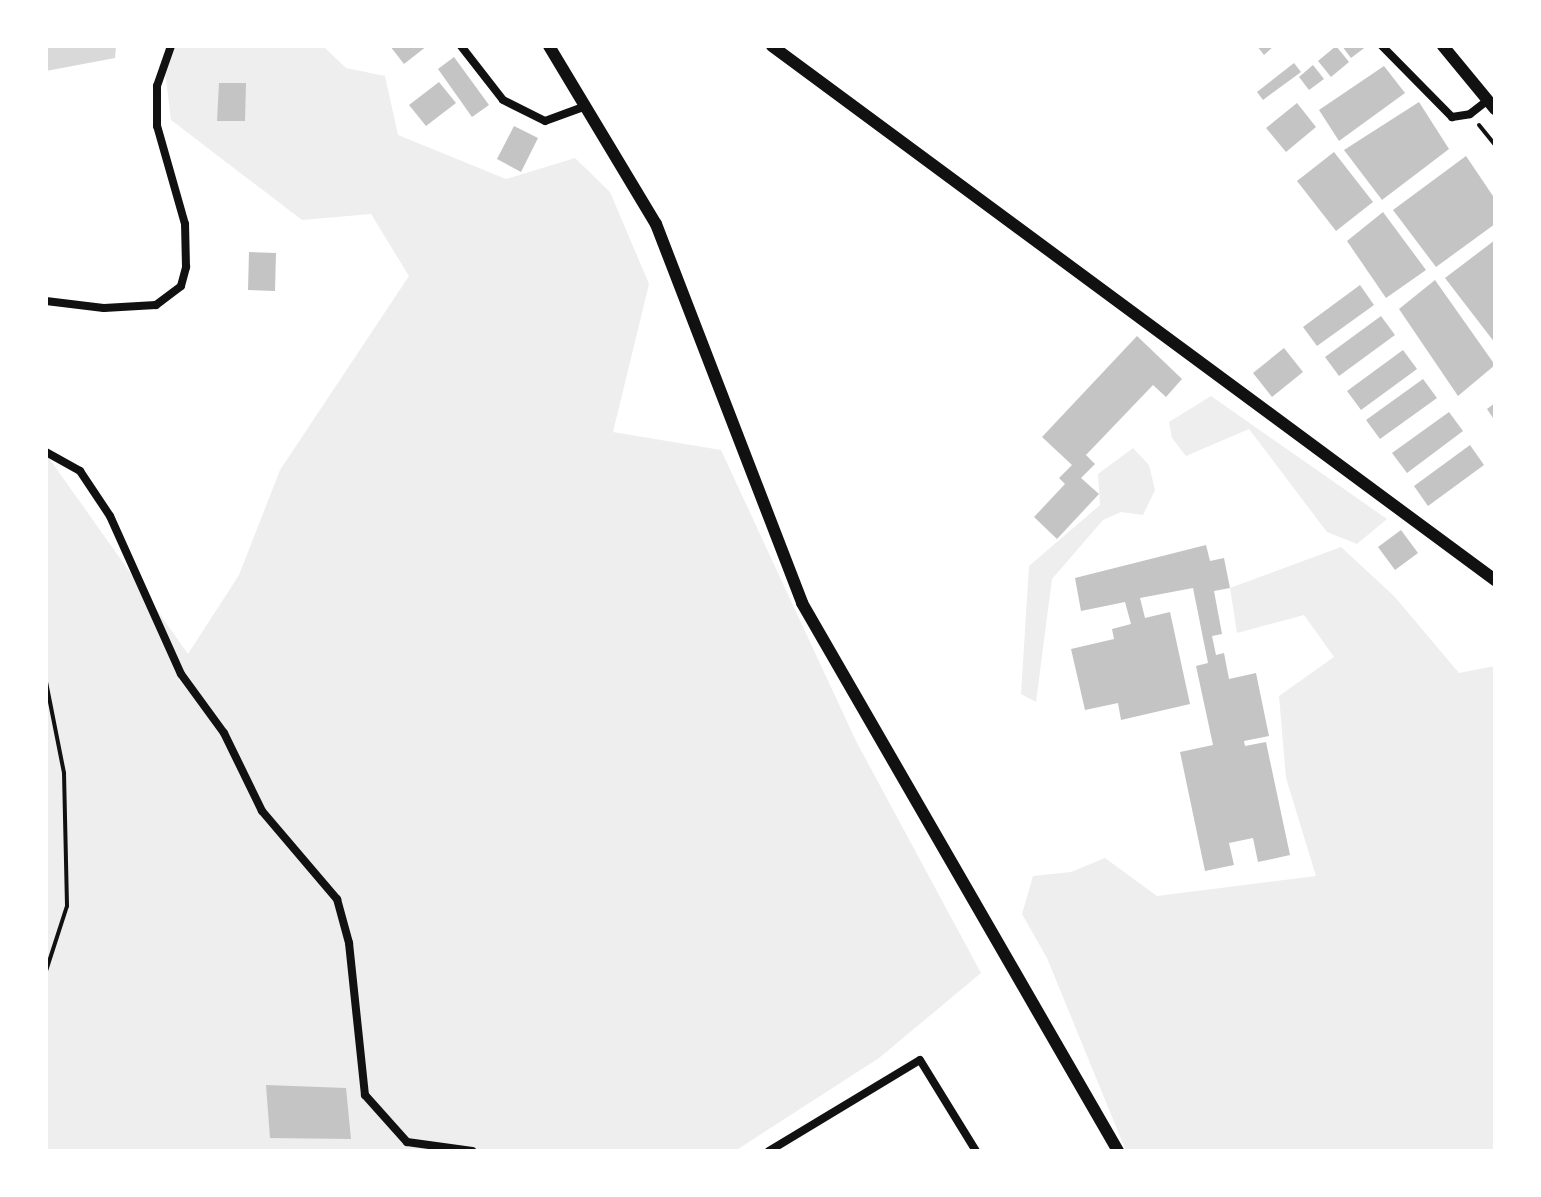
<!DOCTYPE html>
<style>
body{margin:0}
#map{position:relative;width:1541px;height:1197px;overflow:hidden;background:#fff;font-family:"Exo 2",sans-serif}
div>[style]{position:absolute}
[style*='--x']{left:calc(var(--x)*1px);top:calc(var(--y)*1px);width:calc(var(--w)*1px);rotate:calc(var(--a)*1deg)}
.green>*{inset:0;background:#eee}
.water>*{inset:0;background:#d9d9d9}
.building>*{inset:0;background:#c4c4c4}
.path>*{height:4px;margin:-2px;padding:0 2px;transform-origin:2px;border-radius:2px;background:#111}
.minor>*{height:8px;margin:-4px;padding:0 4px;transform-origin:4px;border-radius:4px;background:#111}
.tertiary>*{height:12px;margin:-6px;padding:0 6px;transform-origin:6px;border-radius:6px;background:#111}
span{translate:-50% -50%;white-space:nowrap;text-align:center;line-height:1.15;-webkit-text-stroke:6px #fff;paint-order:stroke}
.frame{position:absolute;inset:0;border:48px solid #fff;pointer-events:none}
</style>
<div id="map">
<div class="green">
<div style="clip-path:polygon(169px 46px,323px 46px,346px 68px,385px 76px,398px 135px,506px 179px,575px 158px,610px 192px,649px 284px,613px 432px,721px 450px,856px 741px,981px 973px,879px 1058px,735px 1151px,46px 1151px,46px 454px,188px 654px,239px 575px,280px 470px,409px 276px,371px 214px,302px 220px,171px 120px,163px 55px)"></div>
<div style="clip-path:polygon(1211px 396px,1387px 519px,1357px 544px,1327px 532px,1249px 429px,1186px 456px,1172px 438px,1169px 422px)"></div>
<div style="clip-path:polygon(1133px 448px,1149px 465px,1155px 490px,1143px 515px,1121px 512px,1103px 520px,1052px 579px,1036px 702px,1021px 694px,1029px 566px,1100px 505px,1098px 474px)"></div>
<div style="clip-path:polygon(1341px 547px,1394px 596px,1459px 673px,1495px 666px,1495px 1151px,1126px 1151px,1047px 958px,1022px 914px,1033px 876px,1071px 872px,1105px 858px,1157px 896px,1316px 876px,1286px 778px,1279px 696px,1334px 657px,1304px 615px,1237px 633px,1230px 588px)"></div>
</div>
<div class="water">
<div style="clip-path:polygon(46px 46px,116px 46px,115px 58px,46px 71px)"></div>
</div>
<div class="building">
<div style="clip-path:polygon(390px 46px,427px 46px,404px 64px)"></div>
<div style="clip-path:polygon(1257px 46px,1274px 46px,1264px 55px)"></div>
<div style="clip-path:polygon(1336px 46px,1349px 62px,1331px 77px,1318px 61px)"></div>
<div style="clip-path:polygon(1342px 46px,1367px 46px,1351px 58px)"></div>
<div style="clip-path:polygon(454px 57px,489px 105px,472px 117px,438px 69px)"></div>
<div style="clip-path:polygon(1294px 63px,1301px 72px,1263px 100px,1257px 92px)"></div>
<div style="clip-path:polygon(1313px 65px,1324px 79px,1309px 90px,1299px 77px)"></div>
<div style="clip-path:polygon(1384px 66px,1405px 93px,1339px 141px,1319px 110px)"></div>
<div style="clip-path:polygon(439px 82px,456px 103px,426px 126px,409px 105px)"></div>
<div style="clip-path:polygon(219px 83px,246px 83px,245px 121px,217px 121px)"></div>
<div style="clip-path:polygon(1419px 102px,1449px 149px,1382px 200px,1344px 150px)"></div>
<div style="clip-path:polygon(1297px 103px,1316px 127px,1286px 152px,1266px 128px)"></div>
<div style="clip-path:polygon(514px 126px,538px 138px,521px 172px,497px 159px)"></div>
<div style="clip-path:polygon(1334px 152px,1373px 202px,1336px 231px,1297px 181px)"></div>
<div style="clip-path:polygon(1466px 156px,1495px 199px,1495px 224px,1436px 267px,1393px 210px)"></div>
<div style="clip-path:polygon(1383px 212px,1426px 270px,1386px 298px,1347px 241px)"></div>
<div style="clip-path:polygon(1495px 240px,1495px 343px,1445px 278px)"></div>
<div style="clip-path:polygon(249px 252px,276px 253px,275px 291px,248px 290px)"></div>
<div style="clip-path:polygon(1435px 280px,1495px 365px,1458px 396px,1399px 309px)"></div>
<div style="clip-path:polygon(1360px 285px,1374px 305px,1317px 346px,1303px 327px)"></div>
<div style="clip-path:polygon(1381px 316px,1395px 335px,1339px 376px,1325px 357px)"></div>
<div style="clip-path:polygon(1137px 336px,1182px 379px,1166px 397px,1153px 385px,1086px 455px,1095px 464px,1081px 478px,1099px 494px,1057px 539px,1034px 517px,1065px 484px,1059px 478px,1072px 465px,1042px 437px)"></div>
<div style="clip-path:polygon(1284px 348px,1303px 372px,1272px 397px,1253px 373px)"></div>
<div style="clip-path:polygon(1403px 350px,1417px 369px,1361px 410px,1347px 391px)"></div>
<div style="clip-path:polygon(1423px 379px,1437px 398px,1380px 439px,1366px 420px)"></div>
<div style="clip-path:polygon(1495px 403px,1495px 421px,1487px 409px)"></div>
<div style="clip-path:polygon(1449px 412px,1463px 431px,1407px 473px,1392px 453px)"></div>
<div style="clip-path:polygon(1470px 445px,1484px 465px,1428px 506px,1414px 486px)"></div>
<div style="clip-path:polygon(1401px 530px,1418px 553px,1395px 570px,1378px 547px)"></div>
<div style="clip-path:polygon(1206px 545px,1210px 561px,1224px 558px,1230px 588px,1214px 591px,1222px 634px,1212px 636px,1216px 655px,1224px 653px,1229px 679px,1256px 673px,1269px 736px,1244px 741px,1245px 746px,1266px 742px,1290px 855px,1258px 862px,1253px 838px,1229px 843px,1234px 865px,1205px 871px,1180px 752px,1213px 745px,1196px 666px,1208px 663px,1193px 588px,1140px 598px,1145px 618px,1170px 612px,1190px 704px,1121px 720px,1118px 703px,1085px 710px,1071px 649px,1114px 639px,1112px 629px,1131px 624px,1125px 602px,1081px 611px,1075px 578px)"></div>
<div style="clip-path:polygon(266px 1085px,346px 1088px,351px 1139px,270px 1138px)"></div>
</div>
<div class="path">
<div style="--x:1479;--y:125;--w:26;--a:51"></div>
<div style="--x:46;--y:682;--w:93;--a:78.8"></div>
<div style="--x:64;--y:773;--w:133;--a:88.7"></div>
<div style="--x:67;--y:906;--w:68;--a:107.9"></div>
</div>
<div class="minor">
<div style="--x:461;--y:46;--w:68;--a:52.1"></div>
<div style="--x:503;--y:100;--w:47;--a:26.6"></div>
<div style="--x:545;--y:121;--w:44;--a:-20.1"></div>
<div style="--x:1382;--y:46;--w:100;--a:45.4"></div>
<div style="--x:1452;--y:117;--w:18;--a:-9"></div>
<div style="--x:1470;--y:114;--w:23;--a:-38"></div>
<div style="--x:46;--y:301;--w:58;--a:6.9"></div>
<div style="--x:104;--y:308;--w:52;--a:-3.3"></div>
<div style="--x:156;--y:305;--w:31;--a:-37"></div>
<div style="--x:181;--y:286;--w:20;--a:-75"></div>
<div style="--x:186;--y:267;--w:43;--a:-91.3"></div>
<div style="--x:185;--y:224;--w:102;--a:-105.9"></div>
<div style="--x:157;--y:126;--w:40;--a:-90"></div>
<div style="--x:157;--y:86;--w:42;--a:-70.7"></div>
<div style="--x:46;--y:452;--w:39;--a:29"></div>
<div style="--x:80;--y:471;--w:54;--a:56.3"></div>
<div style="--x:110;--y:516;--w:173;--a:65.8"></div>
<div style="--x:181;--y:674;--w:73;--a:53.9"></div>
<div style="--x:224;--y:733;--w:87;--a:64"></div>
<div style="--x:262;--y:811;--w:116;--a:49.6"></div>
<div style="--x:337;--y:899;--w:46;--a:74.7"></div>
<div style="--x:349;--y:943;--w:153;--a:84"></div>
<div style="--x:365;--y:1095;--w:63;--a:48.2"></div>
<div style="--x:407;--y:1142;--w:66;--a:7.9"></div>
<div style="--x:769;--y:1151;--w:176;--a:-31.1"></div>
<div style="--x:920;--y:1060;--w:107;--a:58.4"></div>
</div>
<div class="tertiary">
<div style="--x:549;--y:46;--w:208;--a:59"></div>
<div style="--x:656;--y:224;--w:406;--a:68.9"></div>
<div style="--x:802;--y:603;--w:633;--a:60.03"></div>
<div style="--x:772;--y:46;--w:899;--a:36.45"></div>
<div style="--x:1443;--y:46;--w:82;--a:50.5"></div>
</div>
<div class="frame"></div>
</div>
